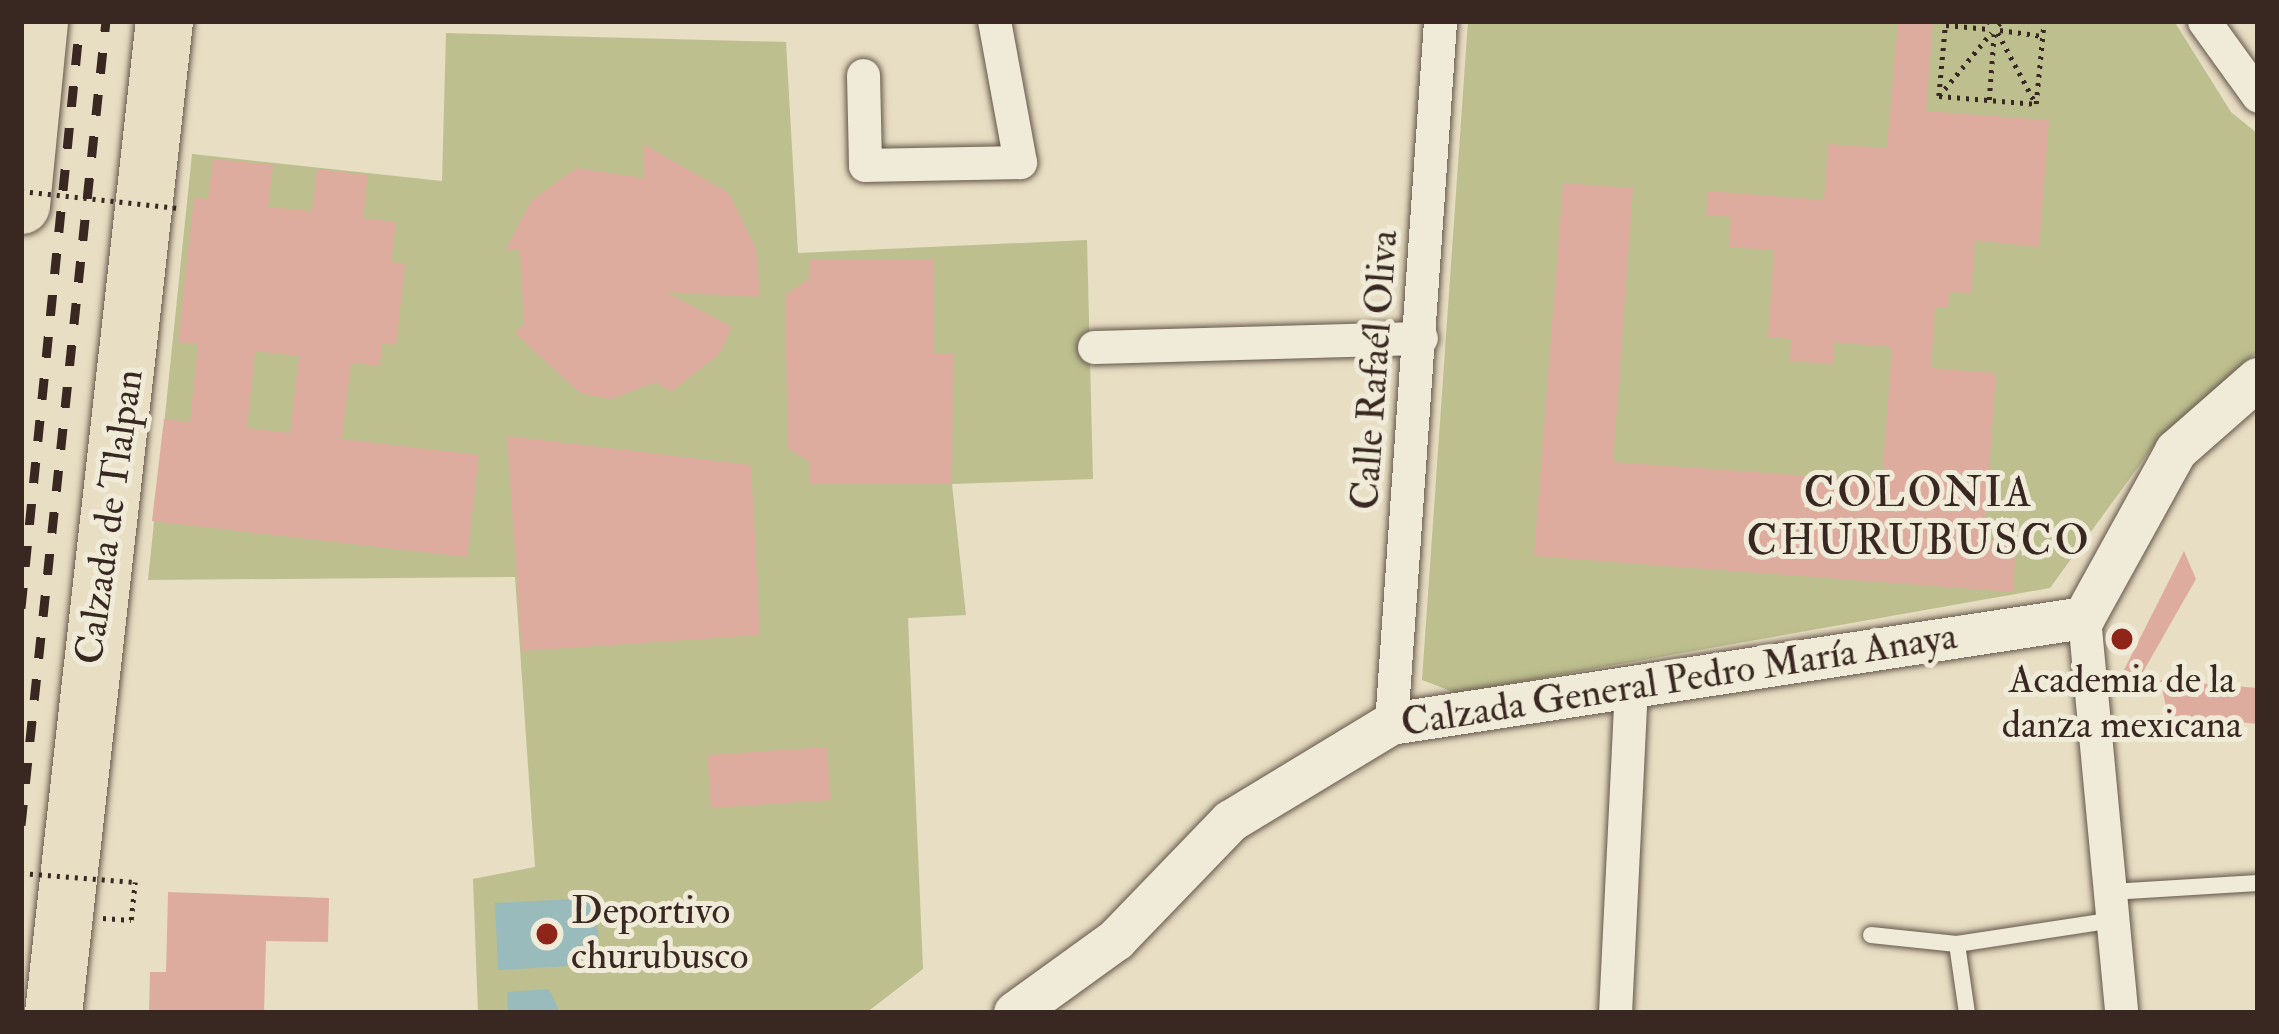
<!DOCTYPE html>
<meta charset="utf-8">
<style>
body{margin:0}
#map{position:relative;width:2279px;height:1034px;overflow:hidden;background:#e8dec3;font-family:"IM FELL Double Pica",serif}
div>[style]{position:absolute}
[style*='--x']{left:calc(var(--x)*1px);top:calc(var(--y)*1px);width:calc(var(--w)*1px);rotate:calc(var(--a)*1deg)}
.green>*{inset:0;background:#bdbf8f}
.water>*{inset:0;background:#9bb}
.building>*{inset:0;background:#deac9e}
.path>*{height:4.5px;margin-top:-2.25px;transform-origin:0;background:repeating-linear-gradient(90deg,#382821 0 3px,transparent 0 9px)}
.roads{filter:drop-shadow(0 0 3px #64564a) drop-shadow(0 0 3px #64564a)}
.service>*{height:16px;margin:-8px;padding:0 8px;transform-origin:8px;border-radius:8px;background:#f0ead8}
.minor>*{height:33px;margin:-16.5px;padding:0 16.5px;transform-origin:16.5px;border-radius:16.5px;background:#f0ead8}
.tertiary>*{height:42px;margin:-21px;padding:0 21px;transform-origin:21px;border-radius:21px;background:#f0ead8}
.trunk>*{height:57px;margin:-28.5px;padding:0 28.5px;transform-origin:28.5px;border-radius:28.5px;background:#e8dec3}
.rail>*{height:9px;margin-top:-4.5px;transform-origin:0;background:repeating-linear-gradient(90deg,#382821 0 21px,transparent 0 42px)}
.path-bridge>*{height:4.5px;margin-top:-2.25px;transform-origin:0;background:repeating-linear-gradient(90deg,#382821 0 3px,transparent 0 9px)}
.dots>*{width:33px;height:33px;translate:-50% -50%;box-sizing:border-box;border:6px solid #f0ead8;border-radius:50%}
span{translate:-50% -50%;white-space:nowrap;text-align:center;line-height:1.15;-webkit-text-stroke:10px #f0ead8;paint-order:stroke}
.street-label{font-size:39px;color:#382821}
.poi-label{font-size:39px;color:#382821}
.left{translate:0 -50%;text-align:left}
.neighbourhood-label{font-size:42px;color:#382821;letter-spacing:3px}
.frame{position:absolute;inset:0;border:24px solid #382821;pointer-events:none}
</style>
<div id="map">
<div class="green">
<div style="clip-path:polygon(1468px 21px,2174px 21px,2231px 112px,2258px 134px,2258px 351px,2157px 441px,2050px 588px,1456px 693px,1422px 680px)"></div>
<div style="clip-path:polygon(446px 33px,786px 42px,798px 253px,1087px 240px,1093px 479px,952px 484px,966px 615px,908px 618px,923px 969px,866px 1013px,478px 1013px,473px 879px,535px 867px,515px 577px,148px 580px,192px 154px,442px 181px)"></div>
</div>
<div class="water">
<div style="clip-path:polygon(596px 898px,600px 964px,498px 970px,495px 903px)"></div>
<div style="clip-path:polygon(549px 989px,559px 1010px,508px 1013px,507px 992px)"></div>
</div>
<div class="building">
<div style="clip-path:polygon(1898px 21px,1933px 21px,1926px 111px,2049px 120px,2039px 247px,1975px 240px,1971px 293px,1949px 292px,1948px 308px,1935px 307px,1931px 368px,1996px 373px,1984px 540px,2016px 542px,2013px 592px,1534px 556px,1563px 183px,1633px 188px,1613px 462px,1882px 481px,1892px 347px,1834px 342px,1833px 364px,1790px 361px,1791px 339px,1768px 337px,1774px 250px,1729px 247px,1731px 217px,1706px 215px,1708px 191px,1824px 200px,1828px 144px,1887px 148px)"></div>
<div style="clip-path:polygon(643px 144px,729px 193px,756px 249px,760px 297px,666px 292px,732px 327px,719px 354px,671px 392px,656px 382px,611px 399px,580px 393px,515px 333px,524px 324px,520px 250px,506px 249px,531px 201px,576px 168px,644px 178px)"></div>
<div style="clip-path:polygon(evenodd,213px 159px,273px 165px,268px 207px,312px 211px,317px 169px,368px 175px,363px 218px,396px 222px,391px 262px,405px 264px,396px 345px,382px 343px,380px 366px,351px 363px,342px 439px,479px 455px,467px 557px,152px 521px,164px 419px,190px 422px,198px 344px,178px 342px,194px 198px,208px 199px,213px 159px,255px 351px,299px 356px,290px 433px,247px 428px,255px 351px)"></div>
<div style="clip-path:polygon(810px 259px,934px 259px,934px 353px,953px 353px,952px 483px,809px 483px,810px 462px,788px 448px,785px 295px,810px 278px)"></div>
<div style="clip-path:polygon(507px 436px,751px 465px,760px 635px,522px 651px)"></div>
<div style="clip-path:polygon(2184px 551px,2196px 579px,2139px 679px,2124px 670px)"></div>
<div style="clip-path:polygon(2160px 680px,2258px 688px,2258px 724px,2168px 715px)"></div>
<div style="clip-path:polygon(827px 747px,831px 800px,711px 808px,707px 755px)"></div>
<div style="clip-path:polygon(168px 892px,329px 898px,328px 942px,266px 941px,264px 1013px,149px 1013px,150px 972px,166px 972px)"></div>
</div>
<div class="path">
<div style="--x:1946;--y:21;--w:75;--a:95.3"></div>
<div style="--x:1939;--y:96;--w:97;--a:4.7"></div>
<div style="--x:2036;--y:104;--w:83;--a:-84.5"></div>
<div style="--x:1989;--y:21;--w:4;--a:63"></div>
<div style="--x:1995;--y:23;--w:2;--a:-90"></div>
<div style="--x:1946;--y:25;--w:43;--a:5.3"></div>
<div style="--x:1998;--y:25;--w:6;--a:-45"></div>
<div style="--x:2000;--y:30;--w:42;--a:8.1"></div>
<div style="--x:1998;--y:33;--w:81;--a:61.8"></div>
<div style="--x:1939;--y:96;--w:82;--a:-50.5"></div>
<div style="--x:1989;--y:100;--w:66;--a:-85.7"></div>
<div style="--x:103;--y:918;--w:28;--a:4"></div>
<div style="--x:131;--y:920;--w:38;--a:-84"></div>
</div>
<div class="roads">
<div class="service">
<div style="--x:2111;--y:892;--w:147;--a:-3.5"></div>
<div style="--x:1871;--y:935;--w:86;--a:6"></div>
<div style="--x:1957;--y:944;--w:158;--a:-8.7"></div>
<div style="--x:1957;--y:944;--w:70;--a:81.8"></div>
</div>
<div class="minor">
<div style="--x:2204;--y:21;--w:92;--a:54.2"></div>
<div style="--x:863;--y:75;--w:90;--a:88.7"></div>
<div style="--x:865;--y:165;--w:155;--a:-1.1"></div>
<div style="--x:1020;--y:162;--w:143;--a:-100.4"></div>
<div style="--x:1094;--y:347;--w:327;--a:-1.6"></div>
<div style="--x:2084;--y:618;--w:397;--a:84.6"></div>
<div style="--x:1391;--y:724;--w:705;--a:-86.01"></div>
<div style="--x:1615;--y:1013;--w:328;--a:-87.2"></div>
</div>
<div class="tertiary">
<div style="--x:1015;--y:1013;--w:125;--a:-35.9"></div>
<div style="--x:1116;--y:940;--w:165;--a:-46"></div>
<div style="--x:1231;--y:821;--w:187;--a:-31.2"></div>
<div style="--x:1391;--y:724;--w:701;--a:-8.7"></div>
<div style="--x:2084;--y:618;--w:191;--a:-61.1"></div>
<div style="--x:2176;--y:451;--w:109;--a:-41.3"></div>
</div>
<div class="trunk">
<div style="--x:21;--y:205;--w:185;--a:-84.4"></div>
<div style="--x:53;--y:1013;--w:998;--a:-83.62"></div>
</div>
</div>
<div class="rail">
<div style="--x:21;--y:608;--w:590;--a:-84.26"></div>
<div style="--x:21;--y:825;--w:808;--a:-83.97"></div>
</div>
<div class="path-bridge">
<div style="--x:21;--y:191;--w:158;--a:6.2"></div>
<div style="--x:21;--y:873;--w:114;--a:4.5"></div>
</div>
<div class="dots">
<div style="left:2122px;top:639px;background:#8f2418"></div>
<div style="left:547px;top:934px;background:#8f2418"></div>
</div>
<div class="street-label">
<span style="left:1375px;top:370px;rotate:-86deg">Calle Rafaél Oliva</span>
<span style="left:110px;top:517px;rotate:-82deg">Calzada de Tlalpan</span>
<span style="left:1679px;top:680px;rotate:-9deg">Calzada General Pedro María Anaya</span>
</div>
<div class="poi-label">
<span style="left:2122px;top:703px">Academia de la<br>danza mexicana</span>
<span class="left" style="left:571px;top:934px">Deportivo<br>churubusco</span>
</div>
<div class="neighbourhood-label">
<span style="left:1919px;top:517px">COLONIA<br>CHURUBUSCO</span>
</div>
<div class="frame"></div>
</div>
